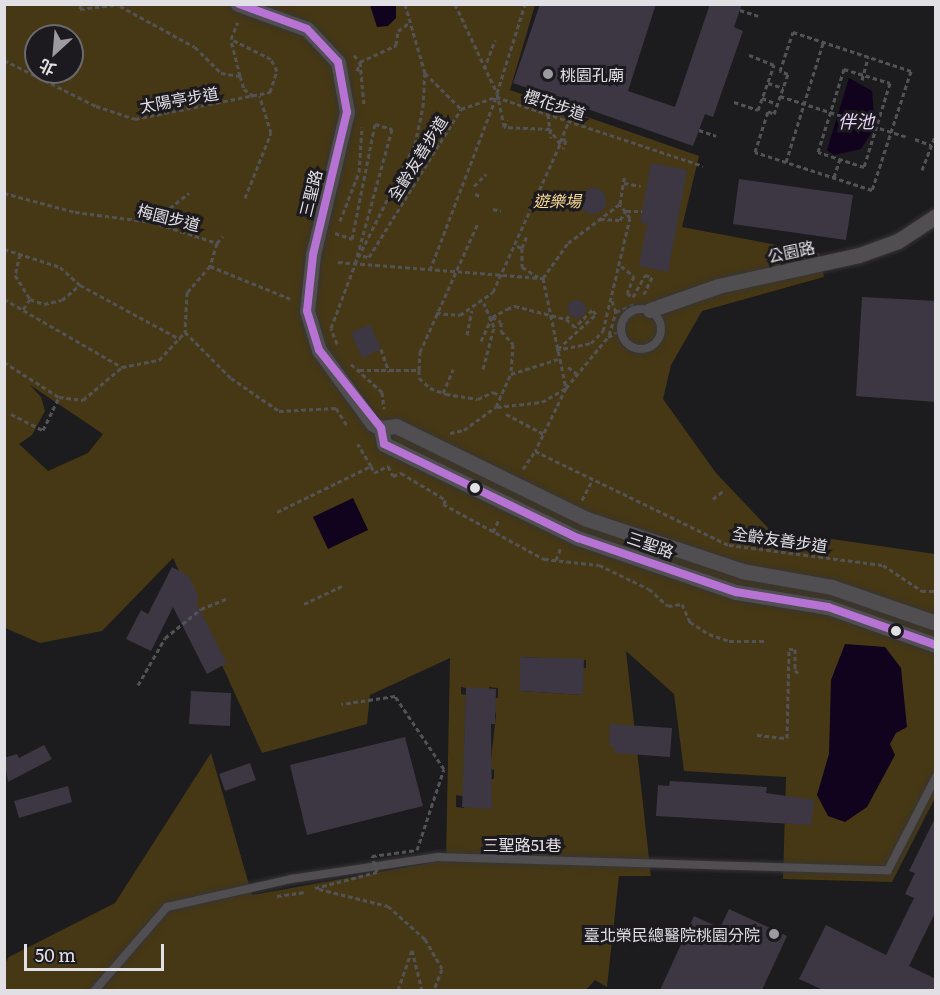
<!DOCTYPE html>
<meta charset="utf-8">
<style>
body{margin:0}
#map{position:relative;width:940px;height:995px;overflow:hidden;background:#1c1b1e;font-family:Literata,"Noto Sans TC",serif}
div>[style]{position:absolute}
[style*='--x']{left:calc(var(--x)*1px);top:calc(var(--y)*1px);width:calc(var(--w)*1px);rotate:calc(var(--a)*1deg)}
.green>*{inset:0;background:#463814}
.water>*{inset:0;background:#11021e}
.building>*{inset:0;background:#3c3742}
.round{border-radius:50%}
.path>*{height:3px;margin-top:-1.5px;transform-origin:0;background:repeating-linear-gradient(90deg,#535355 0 4.5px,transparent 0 7.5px)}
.roads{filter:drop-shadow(0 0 2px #363538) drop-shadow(0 0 2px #363538)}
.service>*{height:8px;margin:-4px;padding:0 4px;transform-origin:4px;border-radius:4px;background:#504e51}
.service>.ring{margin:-4px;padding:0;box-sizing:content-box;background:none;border:8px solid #504e51;border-radius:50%}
.minor>*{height:15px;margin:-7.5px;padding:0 7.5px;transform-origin:7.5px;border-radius:7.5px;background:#504e51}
.path-bridge>*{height:3px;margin-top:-1.5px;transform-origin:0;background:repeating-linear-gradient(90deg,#535355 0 4.5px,transparent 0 7.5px)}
.bus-1>*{height:8px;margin:-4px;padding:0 4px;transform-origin:4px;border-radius:4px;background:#b673d3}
.dots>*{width:16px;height:16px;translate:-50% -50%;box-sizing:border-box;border:3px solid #1c1a1f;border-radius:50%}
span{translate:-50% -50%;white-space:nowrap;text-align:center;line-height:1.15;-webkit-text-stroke:6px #1c1a1f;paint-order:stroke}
.poi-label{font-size:16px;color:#e1e0e4}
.left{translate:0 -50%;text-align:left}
.right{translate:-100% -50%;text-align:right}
.street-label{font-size:16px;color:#e1e0e4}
.park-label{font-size:16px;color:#fddb94;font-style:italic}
.water-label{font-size:18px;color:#e5d5f7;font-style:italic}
.frame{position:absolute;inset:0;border:6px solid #e1e0e4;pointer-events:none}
.north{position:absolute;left:24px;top:24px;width:60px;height:60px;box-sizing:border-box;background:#1c1a1f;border:2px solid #6b696e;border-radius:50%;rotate:206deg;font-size:16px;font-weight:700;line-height:24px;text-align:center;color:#e1e0e4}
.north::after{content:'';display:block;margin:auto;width:21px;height:27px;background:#9c9b9f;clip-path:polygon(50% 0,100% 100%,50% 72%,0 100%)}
.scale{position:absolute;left:24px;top:944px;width:140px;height:27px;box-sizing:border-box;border:3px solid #e1e0e4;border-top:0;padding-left:8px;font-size:18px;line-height:21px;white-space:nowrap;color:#e1e0e4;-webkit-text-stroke:4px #1c1a1f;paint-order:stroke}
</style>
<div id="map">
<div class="green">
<div style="clip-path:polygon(evenodd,5px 5px,535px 5px,510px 90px,699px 156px,682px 227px,819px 253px,824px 277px,702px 311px,671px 365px,663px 399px,716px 473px,770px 530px,935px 554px,935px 798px,892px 882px,783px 879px,786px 777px,684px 771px,674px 694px,626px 651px,651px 876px,619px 876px,607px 987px,595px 980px,586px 990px,5px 990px,5px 963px,9px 957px,115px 903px,211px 753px,252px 895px,446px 860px,450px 658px,370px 695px,367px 724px,262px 753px,173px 558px,102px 631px,40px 643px,5px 628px,5px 5px,36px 36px,72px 36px,72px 72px,36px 72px,36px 36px,5px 5px,30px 385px,103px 434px,88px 453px,48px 471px,19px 444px,32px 435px,45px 411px,41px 397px,30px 385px,5px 5px,520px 657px,586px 660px,586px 668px,581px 668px,583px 695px,521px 691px,520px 657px,5px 5px,461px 687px,489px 693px,489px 687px,498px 688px,498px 698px,492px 698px,496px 715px,490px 769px,494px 770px,494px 779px,489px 779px,492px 808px,465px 803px,464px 808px,456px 807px,456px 795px,463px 796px,466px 695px,461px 694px,461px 687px)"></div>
</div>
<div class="water">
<div style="clip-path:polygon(370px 5px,396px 5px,396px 18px,388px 26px,377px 27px)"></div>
<div style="clip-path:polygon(849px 78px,872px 91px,875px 127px,861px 149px,834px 155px,827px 150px)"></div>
<div style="clip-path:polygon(353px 498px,368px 530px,328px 549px,313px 517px)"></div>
<div style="clip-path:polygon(845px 644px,885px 647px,901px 668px,907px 727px,896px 733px,890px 744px,895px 755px,867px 807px,845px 822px,828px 816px,817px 795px,829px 754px,831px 680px)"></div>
</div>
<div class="building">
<div style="clip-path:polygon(540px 4px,656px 4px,628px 91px,675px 107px,710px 4px,742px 4px,734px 27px,743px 31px,713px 117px,705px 114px,693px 146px,513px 83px)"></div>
<div style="clip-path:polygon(651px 163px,687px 170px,668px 272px,639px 266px,647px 224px,640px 222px)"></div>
<div style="clip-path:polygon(739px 179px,853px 195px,846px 240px,733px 224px)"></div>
<div class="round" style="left:580px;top:188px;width:26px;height:26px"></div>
<div style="clip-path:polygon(862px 297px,936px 301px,936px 402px,856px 396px)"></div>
<div class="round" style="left:568px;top:300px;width:18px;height:18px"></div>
<div style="clip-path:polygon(370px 324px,381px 349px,362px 358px,351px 333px)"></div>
<div style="clip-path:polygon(172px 567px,189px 576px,199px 598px,196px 603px,227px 663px,207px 674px,173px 607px,151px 651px,126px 639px,141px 610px,148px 614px)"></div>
<div style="clip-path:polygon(520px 657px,584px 659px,583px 695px,520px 691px)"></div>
<div style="clip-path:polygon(466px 687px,496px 689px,495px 724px,491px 724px,492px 809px,462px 807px)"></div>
<div style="clip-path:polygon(191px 691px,231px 693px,230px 726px,189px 724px)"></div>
<div style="clip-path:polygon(610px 724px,672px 728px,670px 757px,614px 753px,615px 746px,609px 746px)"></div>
<div style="clip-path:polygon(405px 737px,423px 806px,307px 835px,290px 765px)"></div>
<div style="clip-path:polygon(44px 745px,52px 759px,8px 782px,4px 758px,17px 754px,19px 758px)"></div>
<div style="clip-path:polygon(250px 763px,256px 780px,225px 791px,219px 774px)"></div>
<div style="clip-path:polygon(670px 781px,767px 787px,766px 793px,814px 800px,811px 825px,656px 816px,658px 785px,669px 786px)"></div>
<div style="clip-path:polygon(68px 786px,72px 802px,19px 818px,14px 801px)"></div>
<div style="clip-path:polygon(936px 816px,936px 911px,909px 966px,936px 979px,936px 990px,823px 990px,799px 979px,826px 925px,886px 955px,914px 898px,905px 894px,915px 873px,909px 871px)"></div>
<div style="clip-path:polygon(729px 909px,787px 936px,762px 990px,660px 990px,694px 916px,720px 928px)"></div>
</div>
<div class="path">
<div style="--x:81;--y:4;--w:5;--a:101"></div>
<div style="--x:80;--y:9;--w:42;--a:-6.8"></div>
<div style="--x:455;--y:4;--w:98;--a:64.7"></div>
<div style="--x:497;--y:93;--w:35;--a:78"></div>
<div style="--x:120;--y:6;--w:85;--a:28.7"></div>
<div style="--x:195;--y:47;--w:37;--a:45"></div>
<div style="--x:221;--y:73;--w:19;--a:9"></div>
<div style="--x:240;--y:76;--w:38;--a:-104"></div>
<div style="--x:740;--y:10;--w:19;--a:18"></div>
<div style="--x:793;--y:32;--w:124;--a:18.3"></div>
<div style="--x:911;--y:71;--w:125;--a:108.1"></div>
<div style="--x:872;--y:190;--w:123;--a:-162"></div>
<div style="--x:755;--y:152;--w:43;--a:-72.4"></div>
<div style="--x:768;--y:111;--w:7;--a:27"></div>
<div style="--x:774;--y:114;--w:42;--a:-70.7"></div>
<div style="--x:788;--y:74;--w:9;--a:-159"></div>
<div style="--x:780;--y:71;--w:41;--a:-71.6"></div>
<div style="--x:231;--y:39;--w:18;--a:-68"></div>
<div style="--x:354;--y:55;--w:9;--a:49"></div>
<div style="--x:360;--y:62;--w:43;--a:84.7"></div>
<div style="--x:4;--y:60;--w:103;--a:26.6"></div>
<div style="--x:96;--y:106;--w:41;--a:18.4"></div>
<div style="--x:135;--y:119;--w:138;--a:-11.3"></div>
<div style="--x:270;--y:92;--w:22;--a:-72"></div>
<div style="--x:277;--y:71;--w:13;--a:-117"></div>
<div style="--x:271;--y:59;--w:45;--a:-153.4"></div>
<div style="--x:484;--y:69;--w:31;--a:-69"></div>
<div style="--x:844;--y:69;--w:48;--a:16.9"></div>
<div style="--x:890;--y:83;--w:88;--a:107.2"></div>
<div style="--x:864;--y:167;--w:48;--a:-161.9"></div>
<div style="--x:818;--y:152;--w:87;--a:-72.6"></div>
<div style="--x:357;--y:71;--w:9;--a:-72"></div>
<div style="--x:360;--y:62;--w:40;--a:-25"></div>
<div style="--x:396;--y:45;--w:14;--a:-82"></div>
<div style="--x:398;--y:31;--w:14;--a:-36"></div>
<div style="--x:425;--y:73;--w:51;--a:45"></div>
<div style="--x:240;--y:76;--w:14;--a:73"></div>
<div style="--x:244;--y:89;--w:15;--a:37"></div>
<div style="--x:862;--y:80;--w:24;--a:-75"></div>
<div style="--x:768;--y:83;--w:16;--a:18"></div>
<div style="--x:497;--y:93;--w:93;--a:-72.5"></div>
<div style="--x:780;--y:96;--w:133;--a:17.9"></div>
<div style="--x:496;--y:97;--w:218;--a:18.4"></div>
<div style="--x:762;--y:98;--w:16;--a:22"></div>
<div style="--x:734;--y:102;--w:25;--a:18"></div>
<div style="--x:758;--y:110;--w:48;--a:-70.4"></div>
<div style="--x:774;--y:65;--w:27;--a:-158"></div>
<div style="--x:548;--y:114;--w:24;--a:83"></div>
<div style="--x:504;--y:127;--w:8;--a:-60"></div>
<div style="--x:699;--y:130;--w:18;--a:19"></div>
<div style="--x:561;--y:139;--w:5;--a:11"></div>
<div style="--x:566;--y:140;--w:9;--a:108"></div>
<div style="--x:915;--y:139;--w:17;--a:21"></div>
<div style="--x:560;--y:142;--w:23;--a:-67"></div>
<div style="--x:786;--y:162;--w:125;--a:-72.7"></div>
<div style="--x:922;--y:170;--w:39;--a:-69"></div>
<div style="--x:834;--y:177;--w:19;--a:-72"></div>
<div style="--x:624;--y:183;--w:17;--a:10"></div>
<div style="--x:474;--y:186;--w:17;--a:-45"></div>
<div style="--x:4;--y:193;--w:73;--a:15"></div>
<div style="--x:75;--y:212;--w:78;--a:7.4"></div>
<div style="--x:152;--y:222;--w:68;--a:17.9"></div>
<div style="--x:217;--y:243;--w:24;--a:107"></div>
<div style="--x:210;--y:266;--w:35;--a:131"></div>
<div style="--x:187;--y:292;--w:40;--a:92.9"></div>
<div style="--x:475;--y:194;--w:5;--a:22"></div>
<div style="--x:245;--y:198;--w:70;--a:-68.2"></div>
<div style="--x:271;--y:133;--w:39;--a:-107"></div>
<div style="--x:493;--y:209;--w:8;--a:14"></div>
<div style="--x:600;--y:219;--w:20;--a:3"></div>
<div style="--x:620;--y:220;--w:11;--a:-56"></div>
<div style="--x:626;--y:211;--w:16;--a:0"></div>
<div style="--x:340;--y:221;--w:53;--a:-68.8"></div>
<div style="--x:359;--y:172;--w:45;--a:-86.2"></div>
<div style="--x:152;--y:222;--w:47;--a:-38.1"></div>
<div style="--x:335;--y:233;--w:18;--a:19"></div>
<div style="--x:352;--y:239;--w:117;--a:-78.7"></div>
<div style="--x:375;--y:124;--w:18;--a:16"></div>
<div style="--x:392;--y:129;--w:140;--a:105.3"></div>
<div style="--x:217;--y:243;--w:9;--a:-49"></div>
<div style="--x:517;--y:246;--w:5;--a:22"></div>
<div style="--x:522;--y:248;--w:19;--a:90"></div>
<div style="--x:522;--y:267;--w:19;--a:32"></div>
<div style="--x:522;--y:248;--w:14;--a:-69"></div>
<div style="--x:4;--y:249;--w:59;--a:17.8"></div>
<div style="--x:60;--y:267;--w:27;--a:42"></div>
<div style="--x:80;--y:285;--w:114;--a:28.4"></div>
<div style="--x:20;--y:254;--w:22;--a:103"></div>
<div style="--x:15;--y:275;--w:28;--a:58"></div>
<div style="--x:30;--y:299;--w:14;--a:124"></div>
<div style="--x:363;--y:256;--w:6;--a:9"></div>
<div style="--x:369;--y:257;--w:174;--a:-58.1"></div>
<div style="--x:461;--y:109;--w:37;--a:-19"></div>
<div style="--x:338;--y:262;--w:206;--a:4.5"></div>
<div style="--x:210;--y:266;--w:87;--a:22.2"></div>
<div style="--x:621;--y:266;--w:16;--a:38"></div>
<div style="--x:634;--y:276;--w:18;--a:112"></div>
<div style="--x:627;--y:293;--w:7;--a:34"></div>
<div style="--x:633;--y:297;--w:25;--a:-61"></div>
<div style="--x:645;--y:275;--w:7;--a:16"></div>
<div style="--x:652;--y:277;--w:19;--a:115"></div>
<div style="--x:430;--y:270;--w:185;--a:-69.1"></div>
<div style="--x:543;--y:278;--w:112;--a:78.2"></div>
<div style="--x:566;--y:388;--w:70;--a:116.2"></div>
<div style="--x:535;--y:451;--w:216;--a:25.9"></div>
<div style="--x:729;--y:545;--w:155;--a:7.4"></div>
<div style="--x:883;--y:565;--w:47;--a:33.7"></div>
<div style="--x:922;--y:591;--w:14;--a:0"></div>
<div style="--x:543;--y:278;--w:43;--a:-54.5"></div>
<div style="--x:568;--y:243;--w:65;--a:-36.9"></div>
<div style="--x:4;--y:299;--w:136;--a:30"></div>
<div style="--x:30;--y:299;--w:15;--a:20"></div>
<div style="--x:44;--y:304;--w:18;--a:-13"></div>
<div style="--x:62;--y:300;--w:23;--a:-40"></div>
<div style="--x:616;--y:312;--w:22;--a:-24"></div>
<div style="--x:436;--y:313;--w:24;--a:5"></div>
<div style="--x:460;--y:315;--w:40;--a:-34.9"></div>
<div style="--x:493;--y:292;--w:162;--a:-65.6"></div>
<div style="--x:560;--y:144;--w:18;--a:-124"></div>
<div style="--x:550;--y:129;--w:46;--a:-177.5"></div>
<div style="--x:492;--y:317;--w:10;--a:29"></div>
<div style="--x:501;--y:322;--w:9;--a:90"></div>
<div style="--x:501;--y:331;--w:18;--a:47"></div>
<div style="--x:513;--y:344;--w:30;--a:94"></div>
<div style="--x:467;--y:335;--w:25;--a:-79"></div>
<div style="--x:609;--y:335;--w:24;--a:-73"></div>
<div style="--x:616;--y:312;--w:12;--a:-110"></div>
<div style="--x:481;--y:341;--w:26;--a:-65"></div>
<div style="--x:492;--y:317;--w:17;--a:-28"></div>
<div style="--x:337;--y:344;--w:17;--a:-111"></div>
<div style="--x:331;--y:328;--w:68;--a:-69.4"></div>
<div style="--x:355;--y:264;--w:134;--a:-63.4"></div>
<div style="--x:415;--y:144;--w:38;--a:-78"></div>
<div style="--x:423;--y:107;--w:34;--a:-87"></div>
<div style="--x:425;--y:73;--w:72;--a:-106.2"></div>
<div style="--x:381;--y:349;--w:24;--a:71"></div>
<div style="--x:558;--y:349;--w:52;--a:-42.6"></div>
<div style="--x:596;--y:314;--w:6;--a:-135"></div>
<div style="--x:592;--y:310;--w:24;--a:135"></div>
<div style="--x:575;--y:327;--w:12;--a:-138"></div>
<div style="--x:566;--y:319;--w:6;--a:-45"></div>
<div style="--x:556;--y:350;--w:36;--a:-11"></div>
<div style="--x:591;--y:343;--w:17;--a:-45"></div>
<div style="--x:603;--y:331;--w:116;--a:-76.6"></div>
<div style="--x:630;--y:218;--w:17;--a:-126"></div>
<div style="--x:620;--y:204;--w:30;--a:-81"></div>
<div style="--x:4;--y:362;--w:65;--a:32.5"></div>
<div style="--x:59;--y:397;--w:24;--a:7"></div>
<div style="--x:83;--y:400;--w:51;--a:-40.2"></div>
<div style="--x:122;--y:367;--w:38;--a:-11"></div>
<div style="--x:159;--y:360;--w:38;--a:-47"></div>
<div style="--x:185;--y:332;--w:65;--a:45"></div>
<div style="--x:231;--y:378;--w:58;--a:34.5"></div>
<div style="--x:279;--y:411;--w:57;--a:-3"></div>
<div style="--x:336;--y:408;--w:22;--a:58"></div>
<div style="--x:351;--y:364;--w:42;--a:42.1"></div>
<div style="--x:382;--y:392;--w:17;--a:83"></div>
<div style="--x:568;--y:367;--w:11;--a:38"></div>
<div style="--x:483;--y:369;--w:43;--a:-75.3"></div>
<div style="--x:494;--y:327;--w:26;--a:-113"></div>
<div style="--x:359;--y:370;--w:60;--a:0"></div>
<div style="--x:419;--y:370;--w:8;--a:90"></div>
<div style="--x:419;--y:378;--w:15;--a:42"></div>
<div style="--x:430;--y:388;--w:17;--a:21"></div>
<div style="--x:446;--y:394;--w:32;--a:9"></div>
<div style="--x:478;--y:399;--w:17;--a:-25"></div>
<div style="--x:493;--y:392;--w:9;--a:27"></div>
<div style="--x:419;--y:370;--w:18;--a:-87"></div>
<div style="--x:420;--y:352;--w:141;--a:-65.8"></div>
<div style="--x:443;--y:393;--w:26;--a:-67"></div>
<div style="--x:497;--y:407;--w:45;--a:-6.3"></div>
<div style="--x:542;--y:402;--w:28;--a:-30"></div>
<div style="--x:566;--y:388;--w:66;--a:-50.5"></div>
<div style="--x:608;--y:337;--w:15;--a:-28"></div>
<div style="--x:11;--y:414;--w:36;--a:27"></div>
<div style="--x:43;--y:430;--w:37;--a:-64"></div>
<div style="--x:506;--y:414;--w:43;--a:27.8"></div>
<div style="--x:450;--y:433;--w:14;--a:-12"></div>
<div style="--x:464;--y:430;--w:39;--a:-36"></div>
<div style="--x:496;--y:407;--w:36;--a:-66"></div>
<div style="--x:511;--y:374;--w:49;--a:-17.7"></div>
<div style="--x:371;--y:466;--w:8;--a:67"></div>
<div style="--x:374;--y:473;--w:16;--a:-27"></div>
<div style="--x:388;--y:466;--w:11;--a:63"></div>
<div style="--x:393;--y:476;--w:9;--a:-21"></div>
<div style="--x:401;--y:473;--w:52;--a:31"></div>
<div style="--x:446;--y:500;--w:5;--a:127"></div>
<div style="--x:443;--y:504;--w:115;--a:28.6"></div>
<div style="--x:544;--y:559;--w:55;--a:6.2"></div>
<div style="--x:599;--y:565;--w:55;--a:25.6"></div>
<div style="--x:649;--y:589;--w:25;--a:42"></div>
<div style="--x:668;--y:606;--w:14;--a:-8"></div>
<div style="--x:682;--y:604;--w:20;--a:66"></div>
<div style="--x:690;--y:622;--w:22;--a:32"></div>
<div style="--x:709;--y:634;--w:21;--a:19"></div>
<div style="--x:729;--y:641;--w:37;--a:0"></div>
<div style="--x:523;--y:469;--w:22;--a:-56"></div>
<div style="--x:713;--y:499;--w:13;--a:-39"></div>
<div style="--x:582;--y:500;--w:22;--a:-63"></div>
<div style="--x:277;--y:512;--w:105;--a:-26.1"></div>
<div style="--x:371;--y:466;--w:26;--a:-121"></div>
<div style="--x:493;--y:532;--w:14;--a:-65"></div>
<div style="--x:556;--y:560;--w:14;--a:-69"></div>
<div style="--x:304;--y:604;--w:44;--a:-25.4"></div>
<div style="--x:138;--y:685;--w:54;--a:-60.1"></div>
<div style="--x:165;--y:638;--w:46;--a:-38.9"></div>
<div style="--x:201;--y:609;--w:29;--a:-22"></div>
<div style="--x:757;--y:735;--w:30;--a:6"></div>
<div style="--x:787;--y:738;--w:89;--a:-88.7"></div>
<div style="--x:789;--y:649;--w:6;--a:0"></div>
<div style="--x:795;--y:649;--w:21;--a:90"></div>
<div style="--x:795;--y:670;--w:7;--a:45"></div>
<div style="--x:319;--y:889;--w:71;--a:13.8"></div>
<div style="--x:388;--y:906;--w:50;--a:41.7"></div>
<div style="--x:425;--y:939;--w:34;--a:60"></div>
<div style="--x:442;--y:969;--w:22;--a:111"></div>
<div style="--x:277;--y:896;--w:27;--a:-8"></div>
<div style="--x:398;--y:990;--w:42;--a:-70.7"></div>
<div style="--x:412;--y:950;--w:41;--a:76"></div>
</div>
<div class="roads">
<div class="service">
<div class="ring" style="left:621px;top:309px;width:32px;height:32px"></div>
<div style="--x:95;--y:990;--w:110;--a:-49.1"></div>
<div style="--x:167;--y:907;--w:127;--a:-12.7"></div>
<div style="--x:291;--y:879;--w:150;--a:-8.5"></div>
<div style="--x:439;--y:857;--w:449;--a:1.7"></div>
<div style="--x:888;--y:870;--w:105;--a:-62.7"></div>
</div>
<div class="minor">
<div style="--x:238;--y:4;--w:73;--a:19.9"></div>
<div style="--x:307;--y:29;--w:45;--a:46.8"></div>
<div style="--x:338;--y:62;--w:51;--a:79.8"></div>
<div style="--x:347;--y:112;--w:147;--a:103.4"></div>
<div style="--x:313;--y:255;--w:56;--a:96.1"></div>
<div style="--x:307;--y:311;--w:41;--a:72.9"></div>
<div style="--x:319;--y:350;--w:92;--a:53.9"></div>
<div style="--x:373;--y:424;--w:9;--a:27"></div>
<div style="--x:381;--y:428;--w:15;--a:-8"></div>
<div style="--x:396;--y:426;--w:212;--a:26"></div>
<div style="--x:587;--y:519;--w:163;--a:18.5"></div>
<div style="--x:742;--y:571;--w:91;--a:10.1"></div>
<div style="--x:832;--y:587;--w:110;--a:19.1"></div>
<div style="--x:650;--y:310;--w:72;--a:-19.4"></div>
<div style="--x:718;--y:286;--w:144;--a:-12.4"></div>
<div style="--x:859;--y:255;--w:41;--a:-19.7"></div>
<div style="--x:898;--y:241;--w:45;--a:-33.3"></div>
<div style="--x:381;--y:428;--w:16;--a:79"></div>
<div style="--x:384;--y:444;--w:216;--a:25.9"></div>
<div style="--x:578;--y:538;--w:167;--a:18.9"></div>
<div style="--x:736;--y:592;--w:93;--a:9.3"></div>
<div style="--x:828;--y:607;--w:114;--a:19.4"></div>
</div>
</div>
<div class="path-bridge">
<div style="--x:507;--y:309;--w:9;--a:-21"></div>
<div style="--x:515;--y:306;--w:53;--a:14.3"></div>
<div style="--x:315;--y:888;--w:64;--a:-14.5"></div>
<div style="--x:377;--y:872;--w:17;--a:-107"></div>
<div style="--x:372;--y:856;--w:45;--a:-7.6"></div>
<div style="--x:417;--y:850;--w:85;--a:-71.6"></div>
<div style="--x:444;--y:769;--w:88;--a:-123.9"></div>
<div style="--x:395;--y:696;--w:54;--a:171.4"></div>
</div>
<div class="bus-1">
<div style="--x:239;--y:4;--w:72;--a:20.2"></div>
<div style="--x:307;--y:29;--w:45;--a:46.8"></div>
<div style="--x:338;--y:62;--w:51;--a:79.8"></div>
<div style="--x:347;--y:112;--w:147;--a:103.4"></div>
<div style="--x:313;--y:255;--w:56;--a:96.1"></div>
<div style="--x:307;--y:311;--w:41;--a:72.9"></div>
<div style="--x:319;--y:350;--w:100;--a:51.5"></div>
<div style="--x:381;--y:428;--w:16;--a:79"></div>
<div style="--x:384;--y:444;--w:216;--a:25.9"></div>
<div style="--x:578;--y:538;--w:167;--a:18.9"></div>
<div style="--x:736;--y:592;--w:93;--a:9.3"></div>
<div style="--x:828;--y:607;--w:114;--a:19.4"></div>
</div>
<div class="dots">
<div style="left:548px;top:74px;background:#9c9b9f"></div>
<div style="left:475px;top:488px;background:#e1e0e4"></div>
<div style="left:896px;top:631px;background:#e1e0e4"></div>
<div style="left:774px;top:934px;background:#9c9b9f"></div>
</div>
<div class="poi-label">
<span class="left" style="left:560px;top:74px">桃園孔廟</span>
<span class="right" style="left:760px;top:934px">臺北榮民總醫院桃園分院</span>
</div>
<div class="street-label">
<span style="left:179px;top:99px;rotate:-10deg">太陽亭步道</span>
<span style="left:555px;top:104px;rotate:18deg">櫻花步道</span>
<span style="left:417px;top:158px;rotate:-58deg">全齡友善步道</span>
<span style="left:310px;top:193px;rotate:-76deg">三聖路</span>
<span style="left:169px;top:217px;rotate:14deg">梅園步道</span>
<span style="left:791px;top:251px;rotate:-12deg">公園路</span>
<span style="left:780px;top:539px;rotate:8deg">全齡友善步道</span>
<span style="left:651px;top:544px;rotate:19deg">三聖路</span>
<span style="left:522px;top:844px">三聖路51巷</span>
</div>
<div class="park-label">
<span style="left:557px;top:200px">遊樂場</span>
</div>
<div class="water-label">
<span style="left:856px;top:121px">伴池</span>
</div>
<div class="frame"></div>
<div class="north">北</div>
<div class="scale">50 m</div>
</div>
